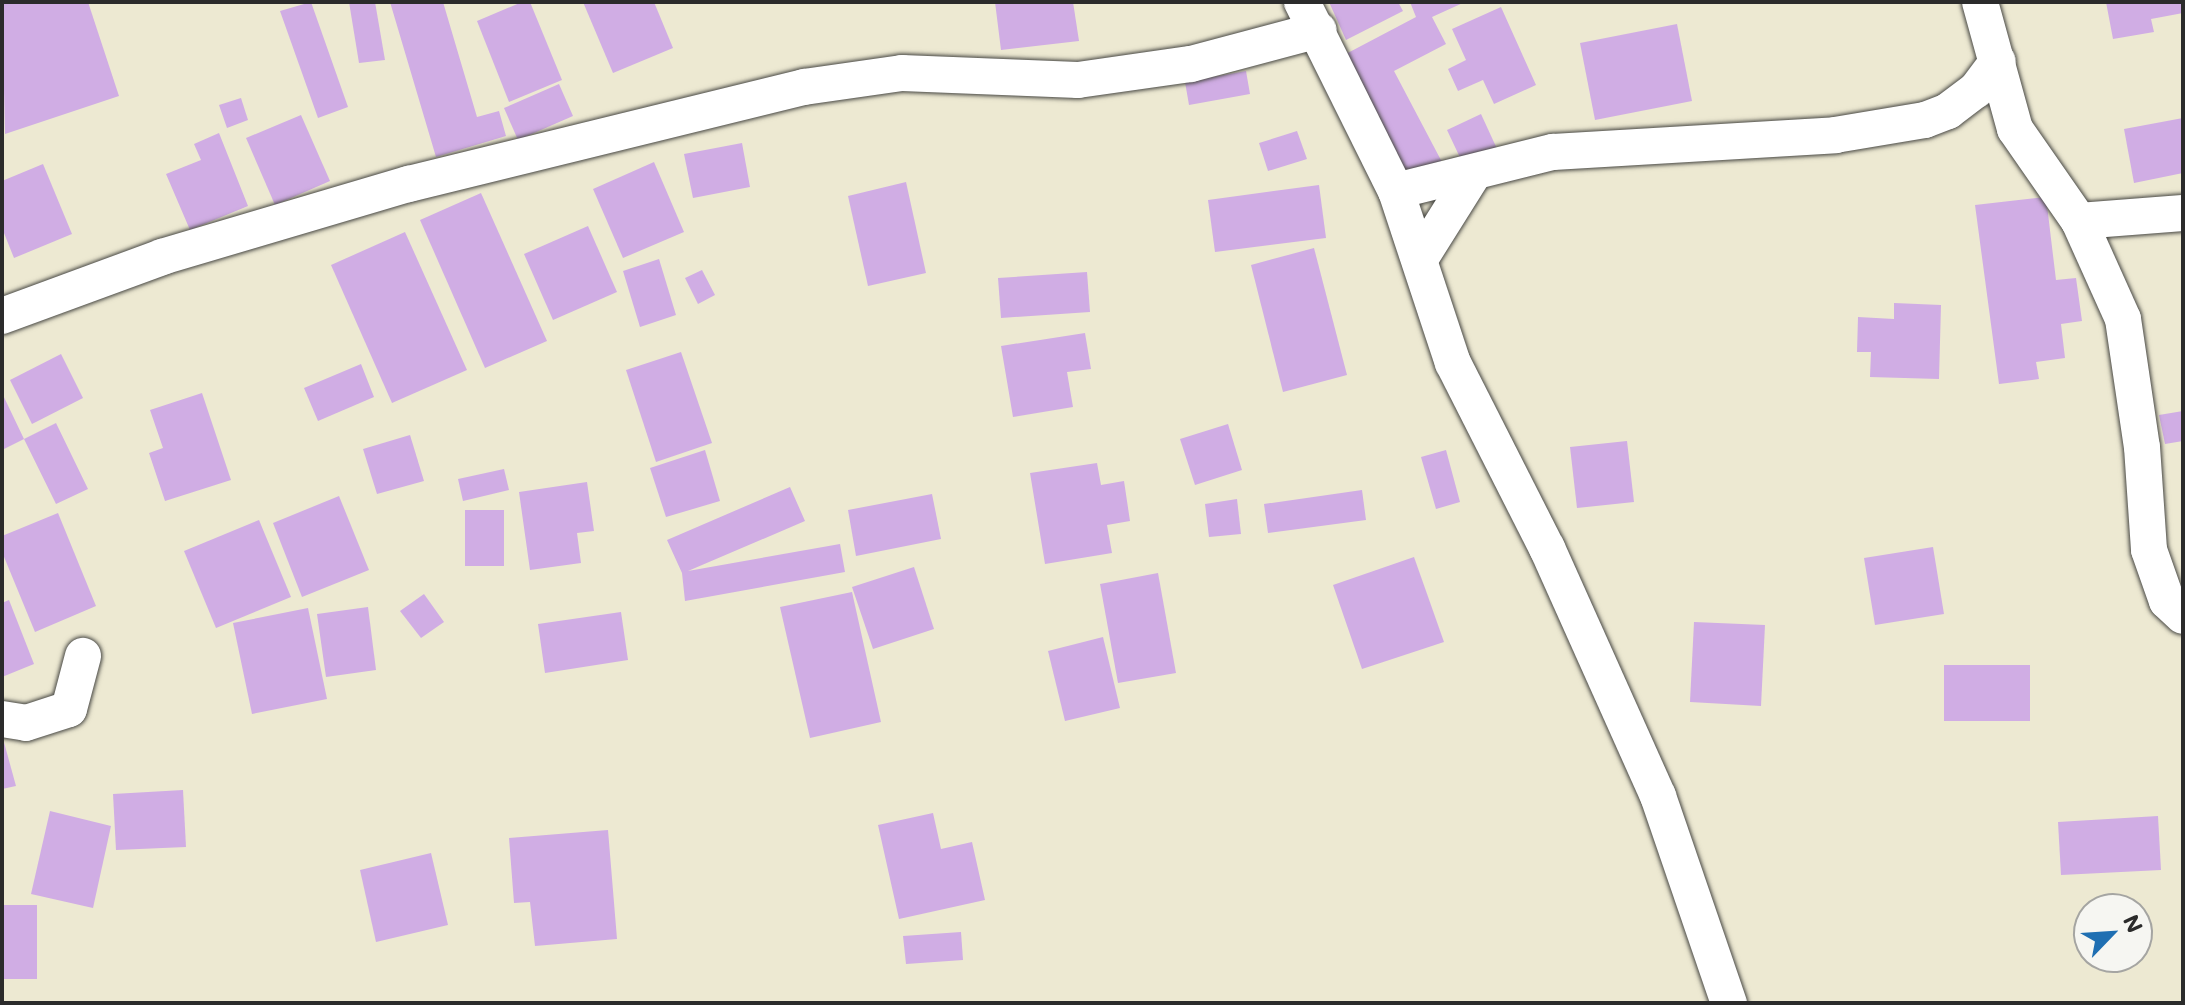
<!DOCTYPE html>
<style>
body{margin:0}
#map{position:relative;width:2185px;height:1005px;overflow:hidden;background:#ede9d2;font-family:Mali,sans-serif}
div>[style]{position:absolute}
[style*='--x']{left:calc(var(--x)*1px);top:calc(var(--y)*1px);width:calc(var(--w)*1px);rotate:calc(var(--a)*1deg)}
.building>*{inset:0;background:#d0ade4}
.roads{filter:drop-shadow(0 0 2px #484844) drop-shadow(0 0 2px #484844)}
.minor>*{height:36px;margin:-18px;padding:0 18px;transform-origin:18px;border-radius:18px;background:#fff}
span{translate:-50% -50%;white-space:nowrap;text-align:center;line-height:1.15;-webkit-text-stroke:6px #f6f6f2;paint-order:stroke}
.frame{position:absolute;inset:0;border:4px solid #2b2b2b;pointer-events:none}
.north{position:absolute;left:2073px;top:893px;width:80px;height:80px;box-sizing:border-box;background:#f6f6f2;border:2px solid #a5a5a2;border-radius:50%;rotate:65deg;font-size:22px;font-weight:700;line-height:32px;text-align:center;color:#2b2b2b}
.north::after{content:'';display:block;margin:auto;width:28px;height:36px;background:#1f6fb2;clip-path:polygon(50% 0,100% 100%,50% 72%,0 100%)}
</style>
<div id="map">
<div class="building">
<div style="clip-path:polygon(2px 2px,88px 2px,119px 96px,5px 134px)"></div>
<div style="clip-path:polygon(311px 2px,348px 107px,318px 118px,280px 11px)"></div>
<div style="clip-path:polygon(349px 2px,375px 2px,385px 60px,359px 63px)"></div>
<div style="clip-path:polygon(390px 2px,443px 2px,477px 117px,499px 111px,506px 136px,436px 157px)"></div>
<div style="clip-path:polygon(522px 2px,530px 2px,562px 80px,509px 102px,477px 21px)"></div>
<div style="clip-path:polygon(583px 2px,654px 2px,673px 48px,613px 73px)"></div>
<div style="clip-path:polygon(995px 2px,1073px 2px,1079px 41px,1001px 50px)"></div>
<div style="clip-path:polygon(1329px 2px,1398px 2px,1403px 11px,1346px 40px)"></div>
<div style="clip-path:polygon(1410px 2px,1465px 2px,1432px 17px,1446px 44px,1394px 71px,1443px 164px,1408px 182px,1342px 56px,1416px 17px)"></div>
<div style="clip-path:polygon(2106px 2px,2182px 2px,2183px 13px,2151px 19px,2154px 32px,2113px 39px)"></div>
<div style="clip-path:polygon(1501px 7px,1536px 85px,1494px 104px,1483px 80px,1458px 91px,1448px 69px,1466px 60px,1452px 29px)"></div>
<div style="clip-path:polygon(1677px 24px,1692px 101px,1595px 120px,1580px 43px)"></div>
<div style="clip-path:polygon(1246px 71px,1250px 94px,1189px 105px,1185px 82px)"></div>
<div style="clip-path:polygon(559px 84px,573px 116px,518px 140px,504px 108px)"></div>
<div style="clip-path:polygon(241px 98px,248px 120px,227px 128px,219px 105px)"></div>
<div style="clip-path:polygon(1481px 114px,1498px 151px,1464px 166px,1447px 130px)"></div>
<div style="clip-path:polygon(301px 115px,330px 181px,275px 205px,246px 138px)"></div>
<div style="clip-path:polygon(2183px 118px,2183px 173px,2134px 183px,2124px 129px)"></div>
<div style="clip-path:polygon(1297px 131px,1307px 159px,1268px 171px,1259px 143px)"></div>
<div style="clip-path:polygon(219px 133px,248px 206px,190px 230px,166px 174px,201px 160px,194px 144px)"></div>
<div style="clip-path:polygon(742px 143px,750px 187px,693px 198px,684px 154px)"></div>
<div style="clip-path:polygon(654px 162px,684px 232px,623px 258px,593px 189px)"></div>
<div style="clip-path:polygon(43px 164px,72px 234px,14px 258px,2px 228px,2px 181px)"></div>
<div style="clip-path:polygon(906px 182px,926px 273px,868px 286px,848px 196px)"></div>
<div style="clip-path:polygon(1319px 185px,1326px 238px,1215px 252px,1208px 200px)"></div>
<div style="clip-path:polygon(481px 193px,547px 341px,485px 368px,420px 220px)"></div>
<div style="clip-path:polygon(2046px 197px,2056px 280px,2076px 278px,2082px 321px,2061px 324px,2065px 358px,2036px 362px,2039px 379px,1999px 384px,1975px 205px)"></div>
<div style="clip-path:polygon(588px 226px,617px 292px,553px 320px,524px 254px)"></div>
<div style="clip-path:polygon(405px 232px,467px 370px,392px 403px,331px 265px)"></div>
<div style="clip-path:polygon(1314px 248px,1347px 375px,1283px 392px,1251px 265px)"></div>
<div style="clip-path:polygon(659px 259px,676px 315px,640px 327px,623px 271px)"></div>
<div style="clip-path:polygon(702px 270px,715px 295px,698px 304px,685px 278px)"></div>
<div style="clip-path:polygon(1087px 272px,1090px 312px,1001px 318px,998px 278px)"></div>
<div style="clip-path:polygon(1894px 303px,1941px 305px,1939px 379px,1870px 377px,1871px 352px,1857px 352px,1858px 317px,1894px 319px)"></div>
<div style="clip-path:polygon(1085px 333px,1091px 369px,1067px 372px,1073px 407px,1013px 417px,1001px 346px)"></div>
<div style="clip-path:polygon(681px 352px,712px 443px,656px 462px,626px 370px)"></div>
<div style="clip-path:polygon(61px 354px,83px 398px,32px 424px,10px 380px)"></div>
<div style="clip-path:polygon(361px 364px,374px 397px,318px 421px,304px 388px)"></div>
<div style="clip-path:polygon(2px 393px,24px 439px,56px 423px,88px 489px,56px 504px,24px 439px,2px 450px)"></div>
<div style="clip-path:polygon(202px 393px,231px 480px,165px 501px,149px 453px,163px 448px,150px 410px)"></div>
<div style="clip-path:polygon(2183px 411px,2183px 441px,2165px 444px,2159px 415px)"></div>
<div style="clip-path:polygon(1228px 424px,1242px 470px,1195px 485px,1180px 439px)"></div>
<div style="clip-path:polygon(410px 435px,424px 481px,377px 494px,363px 449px)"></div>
<div style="clip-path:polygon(1627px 441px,1634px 502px,1577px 508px,1570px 447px)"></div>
<div style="clip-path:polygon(705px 450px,720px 501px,666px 517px,650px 468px)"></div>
<div style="clip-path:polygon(1446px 450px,1460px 502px,1436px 509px,1421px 457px)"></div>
<div style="clip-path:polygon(1097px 463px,1101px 485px,1124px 481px,1130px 521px,1107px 525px,1112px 553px,1045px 564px,1030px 473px)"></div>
<div style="clip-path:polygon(504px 469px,509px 490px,463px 501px,458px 479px)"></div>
<div style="clip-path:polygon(587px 482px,594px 531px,577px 533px,581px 563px,530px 570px,519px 492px)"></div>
<div style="clip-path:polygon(790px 487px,805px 521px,688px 571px,840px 544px,845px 572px,685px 601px,682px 573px,667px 540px)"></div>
<div style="clip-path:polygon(1362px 490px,1366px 520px,1268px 533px,1264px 504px)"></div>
<div style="clip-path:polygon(932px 494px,941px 539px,856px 556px,848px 510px)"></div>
<div style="clip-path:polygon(339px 496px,369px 570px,302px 597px,273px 523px)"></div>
<div style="clip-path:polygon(1237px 499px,1241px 534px,1209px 537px,1205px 504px)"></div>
<div style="clip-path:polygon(465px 510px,504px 510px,504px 566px,465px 566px)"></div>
<div style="clip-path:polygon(58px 513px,96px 606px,35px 632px,2px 552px,2px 536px)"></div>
<div style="clip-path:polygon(259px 520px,291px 597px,216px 628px,184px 551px)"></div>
<div style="clip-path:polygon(1933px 547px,1944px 614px,1875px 625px,1864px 558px)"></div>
<div style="clip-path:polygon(1414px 557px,1444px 642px,1362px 669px,1333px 585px)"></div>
<div style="clip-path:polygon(914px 567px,934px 629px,873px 649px,852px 587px)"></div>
<div style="clip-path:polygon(1158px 573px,1176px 673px,1118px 683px,1100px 584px)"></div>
<div style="clip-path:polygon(852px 592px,881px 722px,810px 738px,780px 607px)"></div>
<div style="clip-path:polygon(424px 594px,444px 622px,421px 638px,400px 611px)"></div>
<div style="clip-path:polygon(9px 600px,34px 664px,2px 677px,2px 603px)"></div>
<div style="clip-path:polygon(368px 607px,376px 670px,326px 677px,317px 614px)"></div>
<div style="clip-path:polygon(308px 608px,327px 699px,252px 714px,233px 623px)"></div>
<div style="clip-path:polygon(621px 612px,628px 660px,545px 673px,538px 624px)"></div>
<div style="clip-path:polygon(1694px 622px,1765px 625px,1761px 706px,1690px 702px)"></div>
<div style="clip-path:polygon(1103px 637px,1120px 708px,1065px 721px,1048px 651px)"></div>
<div style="clip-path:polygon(1944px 665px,2030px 665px,2030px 721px,1944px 721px)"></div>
<div style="clip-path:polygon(2px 735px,16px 786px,2px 789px)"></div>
<div style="clip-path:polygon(183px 790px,186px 847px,116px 850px,113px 794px)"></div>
<div style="clip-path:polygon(50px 811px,111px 826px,93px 908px,31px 894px)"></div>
<div style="clip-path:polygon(933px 813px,941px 849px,972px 842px,985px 900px,899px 919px,878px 825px)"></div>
<div style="clip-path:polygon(2158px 816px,2161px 870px,2061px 875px,2058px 822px)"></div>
<div style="clip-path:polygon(608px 830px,617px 939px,535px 946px,530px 902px,514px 903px,509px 838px)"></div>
<div style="clip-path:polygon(431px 853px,448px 925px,376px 942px,360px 870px)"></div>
<div style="clip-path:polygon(2px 905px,37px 905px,37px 979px,2px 979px)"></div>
<div style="clip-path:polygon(961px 932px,963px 960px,906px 964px,903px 936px)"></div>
</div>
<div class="roads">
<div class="minor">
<div style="--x:1302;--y:2;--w:211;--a:63.6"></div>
<div style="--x:1396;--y:191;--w:181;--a:71.7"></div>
<div style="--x:1453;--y:363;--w:208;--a:63.1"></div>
<div style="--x:1547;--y:548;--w:272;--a:65.9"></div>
<div style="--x:1658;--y:796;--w:219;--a:71.1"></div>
<div style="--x:1980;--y:2;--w:132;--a:74.6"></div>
<div style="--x:2015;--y:129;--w:112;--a:55.2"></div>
<div style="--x:2079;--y:221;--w:104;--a:-4.4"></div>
<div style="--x:1396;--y:191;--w:162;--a:-14"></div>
<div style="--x:1553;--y:152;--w:283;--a:-3.4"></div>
<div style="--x:1835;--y:135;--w:91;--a:-9.5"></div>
<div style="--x:1925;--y:120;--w:25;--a:-21"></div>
<div style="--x:1948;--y:111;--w:35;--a:-37"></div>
<div style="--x:1976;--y:90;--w:36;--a:-53"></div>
<div style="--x:2079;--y:221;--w:107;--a:65.8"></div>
<div style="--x:2123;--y:319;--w:129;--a:81.6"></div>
<div style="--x:2142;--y:447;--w:103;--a:86.1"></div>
<div style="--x:2149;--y:550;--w:54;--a:70.6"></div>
<div style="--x:2167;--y:601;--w:22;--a:43"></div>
<div style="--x:1420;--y:259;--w:98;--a:-57.9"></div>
<div style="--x:2;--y:316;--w:171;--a:-20.2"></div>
<div style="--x:162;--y:257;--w:258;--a:-16.5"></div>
<div style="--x:409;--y:184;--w:407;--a:-13.8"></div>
<div style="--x:804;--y:87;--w:99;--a:-8.1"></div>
<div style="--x:902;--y:73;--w:176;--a:2.3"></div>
<div style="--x:1078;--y:80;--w:114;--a:-8.1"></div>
<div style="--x:1191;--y:64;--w:132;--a:-14.9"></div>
<div style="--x:2;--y:719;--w:24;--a:9"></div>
<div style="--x:26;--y:723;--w:45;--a:-18"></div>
<div style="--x:69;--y:709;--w:55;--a:-75.2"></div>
</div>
</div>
<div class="frame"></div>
<div class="north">N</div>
</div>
